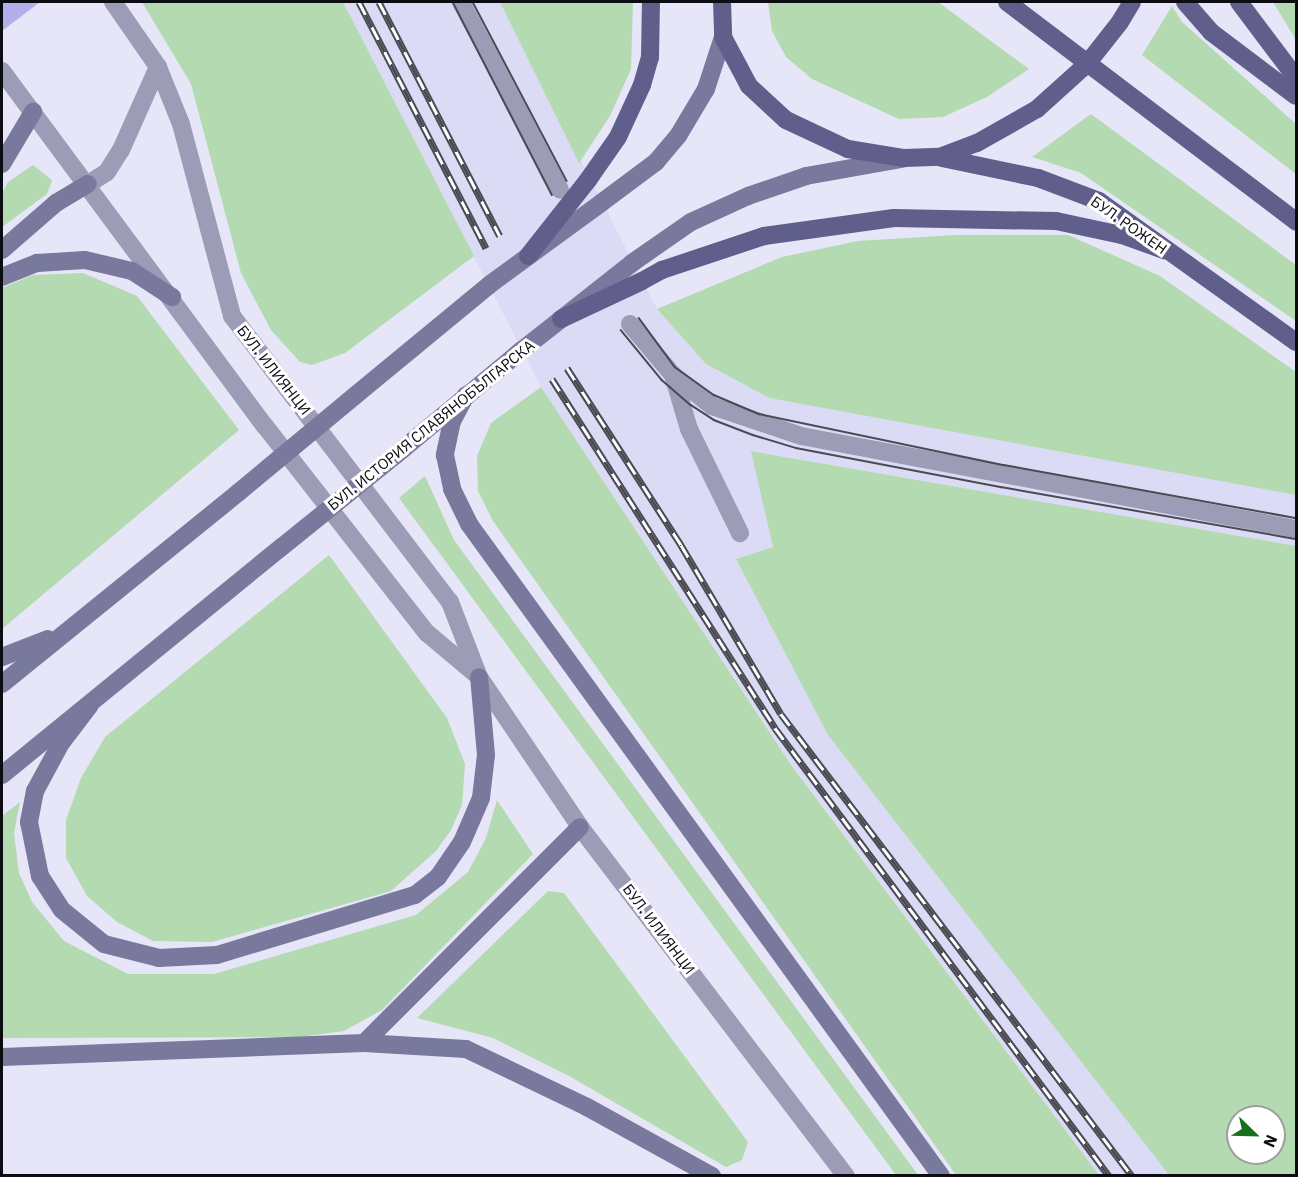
<!DOCTYPE html>
<meta charset="utf-8">
<style>
body{margin:0}
#map{position:relative;width:1298px;height:1177px;overflow:hidden;background:#e6e6f8;font-family:"IBM Plex Sans",sans-serif}
div>[style]{position:absolute}
[style*='--x']{left:calc(var(--x)*1px);top:calc(var(--y)*1px);width:calc(var(--w)*1px);rotate:calc(var(--a)*1deg)}
.built>*{inset:0;background:#dcdbf5}
.green>*{inset:0;background:#b3dab0}
.building>*{inset:0;background:#b2afea}
.service>*{height:18px;margin:-9px;padding:0 9px;transform-origin:9px;border-radius:9px;background:#9d9cb6}
.tertiary>*{height:18px;margin:-9px;padding:0 9px;transform-origin:9px;border-radius:9px;background:#9d9cb6}
.secondary>*{height:18px;margin:-9px;padding:0 9px;transform-origin:9px;border-radius:9px;background:#79789d}
.primary>*{height:18px;margin:-9px;padding:0 9px;transform-origin:9px;border-radius:9px;background:#605e8b}
.tram>*{height:1.5px;margin:-0.75px;padding:0 0.75px;transform-origin:0.75px;border-radius:0.75px;background:#4a4a53}
.rail>*{height:7px;margin-top:-3.5px;transform-origin:0;background:repeating-linear-gradient(90deg,#fff 0 14px,#4a4a53 0 28px);box-sizing:border-box;border-block:2px solid #4a4a53}
.secondary-bridge>*{height:18px;margin:-9px;padding:0 9px;transform-origin:9px;border-radius:9px;background:#79789d}
.primary-bridge>*{height:18px;margin:-9px;padding:0 9px;transform-origin:9px;border-radius:9px;background:#605e8b}
span{translate:-50% -50%;white-space:nowrap;text-align:center;line-height:1.15;-webkit-text-stroke:6px #fff;paint-order:stroke}
.street-label{font-size:15px;color:#0c0c12}
.frame{position:absolute;inset:0;border:3px solid #0c0c12;pointer-events:none}
.north{position:absolute;left:1226px;top:1105px;width:60px;height:60px;box-sizing:border-box;background:#fff;border:2px solid #9e9ea0;border-radius:50%;rotate:113deg;font-size:16px;font-weight:700;line-height:24px;text-align:center;color:#0c0c12}
.north::after{content:'';display:block;margin:auto;width:21px;height:27px;background:#18701a;clip-path:polygon(50% 0,100% 100%,50% 72%,0 100%)}
</style>
<div id="map">
<div class="built">
<div style="clip-path:polygon(343px 2px,500px 2px,657px 309px,706px 364px,769px 398px,1296px 495px,1296px 546px,752px 451px,773px 547px,736px 559px,828px 735px,1169px 1175px,1099px 1175px,792px 765px,541px 387px)"></div>
</div>
<div class="green">
<div style="clip-path:polygon(142px 2px,343px 2px,474px 256px,345px 353px,312px 365px,300px 362px,271px 330px,241px 273px,191px 84px)"></div>
<div style="clip-path:polygon(500px 2px,633px 2px,631px 69px,610px 116px,579px 163px)"></div>
<div style="clip-path:polygon(768px 2px,938px 2px,1029px 69px,987px 97px,943px 117px,899px 119px,812px 79px,786px 57px,772px 31px)"></div>
<div style="clip-path:polygon(1273px 2px,1296px 2px,1296px 40px)"></div>
<div style="clip-path:polygon(1172px 6px,1182px 22px,1296px 124px,1296px 174px,1142px 55px)"></div>
<div style="clip-path:polygon(1091px 114px,1296px 265px,1296px 321px,1081px 173px,1032px 157px)"></div>
<div style="clip-path:polygon(33px 165px,52px 180px,47px 194px,2px 227px,2px 193px,8px 182px)"></div>
<div style="clip-path:polygon(955px 235px,1068px 235px,1160px 276px,1296px 372px,1296px 495px,769px 398px,706px 364px,657px 309px,782px 257px,858px 241px)"></div>
<div style="clip-path:polygon(83px 273px,137px 296px,239px 430px,2px 629px,2px 288px,33px 275px)"></div>
<div style="clip-path:polygon(541px 387px,792px 766px,1099px 1175px,956px 1175px,493px 521px,478px 491px,477px 456px,491px 423px)"></div>
<div style="clip-path:polygon(evenodd,751px 451px,1296px 546px,1296px 1175px,1169px 1175px,828px 735px,736px 559px,773px 547px,751px 451px,1238px 1117px,1274px 1117px,1274px 1153px,1238px 1153px,1238px 1117px)"></div>
<div style="clip-path:polygon(425px 476px,454px 540px,918px 1175px,896px 1175px,399px 498px)"></div>
<div style="clip-path:polygon(329px 555px,447px 718px,465px 764px,462px 805px,451px 830px,436px 851px,391px 891px,212px 942px,153px 941px,117px 922px,87px 896px,66px 858px,66px 820px,81px 778px,105px 737px)"></div>
<div style="clip-path:polygon(497px 800px,533px 854px,382px 1010px,344px 1031px,299px 1037px,2px 1038px,2px 816px,20px 802px,14px 833px,19px 873px,32px 902px,64px 941px,128px 974px,214px 974px,416px 915px,468px 872px,486px 838px)"></div>
<div style="clip-path:polygon(548px 891px,564px 893px,748px 1142px,742px 1160px,726px 1167px,569px 1076px,493px 1038px,417px 1018px)"></div>
</div>
<div class="building">
<div style="clip-path:polygon(2px 2px,40px 2px,2px 31px)"></div>
</div>
<div class="service">
<div style="--x:461;--y:2;--w:212;--a:62.2"></div>
<div style="--x:630;--y:324;--w:67;--a:49.9"></div>
<div style="--x:673;--y:375;--w:50;--a:38.5"></div>
<div style="--x:712;--y:406;--w:94;--a:18.6"></div>
<div style="--x:801;--y:436;--w:504;--a:10.64"></div>
<div style="--x:673;--y:375;--w:56;--a:73.5"></div>
<div style="--x:689;--y:429;--w:116;--a:63.9"></div>
</div>
<div class="tertiary">
<div style="--x:113;--y:2;--w:79;--a:55.3"></div>
<div style="--x:158;--y:67;--w:61;--a:68"></div>
<div style="--x:181;--y:124;--w:199;--a:75.1"></div>
<div style="--x:232;--y:316;--w:360;--a:52.7"></div>
<div style="--x:450;--y:602;--w:80;--a:68.9"></div>
<div style="--x:479;--y:677;--w:181;--a:56"></div>
<div style="--x:580;--y:827;--w:439;--a:52.7"></div>
<div style="--x:2;--y:71;--w:442;--a:53.5"></div>
<div style="--x:265;--y:426;--w:263;--a:52"></div>
<div style="--x:427;--y:633;--w:67;--a:40.1"></div>
<div style="--x:88;--y:184;--w:22;--a:-32"></div>
<div style="--x:107;--y:172;--w:26;--a:-58"></div>
<div style="--x:121;--y:150;--w:91;--a:-66"></div>
</div>
<div class="secondary">
<div style="--x:2;--y:164;--w:61;--a:-59.2"></div>
<div style="--x:601;--y:203;--w:69;--a:-36.7"></div>
<div style="--x:656;--y:162;--w:34;--a:-50"></div>
<div style="--x:678;--y:136;--w:55;--a:-59.2"></div>
<div style="--x:706;--y:89;--w:55;--a:-71.9"></div>
<div style="--x:2;--y:250;--w:72;--a:-41"></div>
<div style="--x:56;--y:203;--w:37;--a:-31"></div>
<div style="--x:632;--y:263;--w:72;--a:-34.8"></div>
<div style="--x:691;--y:222;--w:63;--a:-24.5"></div>
<div style="--x:748;--y:196;--w:61;--a:-19"></div>
<div style="--x:806;--y:176;--w:97;--a:-10.1"></div>
<div style="--x:2;--y:277;--w:38;--a:-22"></div>
<div style="--x:37;--y:263;--w:48;--a:-3.6"></div>
<div style="--x:85;--y:260;--w:48;--a:13.2"></div>
<div style="--x:132;--y:271;--w:48;--a:33"></div>
<div style="--x:357;--y:394;--w:171;--a:-39.5"></div>
<div style="--x:466;--y:395;--w:30;--a:118"></div>
<div style="--x:452;--y:421;--w:35;--a:102"></div>
<div style="--x:445;--y:455;--w:35;--a:78"></div>
<div style="--x:452;--y:489;--w:39;--a:64"></div>
<div style="--x:469;--y:524;--w:805;--a:54.1"></div>
<div style="--x:403;--y:449;--w:155;--a:-39.8"></div>
<div style="--x:2;--y:657;--w:49;--a:-21.4"></div>
<div style="--x:2;--y:684;--w:305;--a:-39"></div>
<div style="--x:90;--y:705;--w:48;--a:127.3"></div>
<div style="--x:61;--y:743;--w:55;--a:118.4"></div>
<div style="--x:35;--y:791;--w:32;--a:101"></div>
<div style="--x:29;--y:822;--w:55;--a:78.5"></div>
<div style="--x:40;--y:876;--w:40;--a:57.1"></div>
<div style="--x:62;--y:910;--w:54;--a:39"></div>
<div style="--x:104;--y:944;--w:57;--a:14.3"></div>
<div style="--x:159;--y:958;--w:58;--a:-3"></div>
<div style="--x:217;--y:955;--w:207;--a:-16.9"></div>
<div style="--x:415;--y:895;--w:29;--a:-38"></div>
<div style="--x:438;--y:877;--w:42;--a:-55.6"></div>
<div style="--x:462;--y:842;--w:48;--a:-66.6"></div>
<div style="--x:481;--y:798;--w:43;--a:-83.4"></div>
<div style="--x:486;--y:755;--w:78;--a:-95.1"></div>
<div style="--x:2;--y:775;--w:362;--a:-39.2"></div>
<div style="--x:364;--y:1043;--w:305;--a:-45"></div>
<div style="--x:2;--y:1057;--w:362;--a:-2.2"></div>
<div style="--x:364;--y:1043;--w:102;--a:3.4"></div>
<div style="--x:466;--y:1049;--w:134;--a:25.6"></div>
<div style="--x:587;--y:1107;--w:143;--a:28.9"></div>
</div>
<div class="primary">
<div style="--x:722;--y:2;--w:35;--a:88"></div>
<div style="--x:723;--y:37;--w:55;--a:62"></div>
<div style="--x:749;--y:86;--w:50;--a:42.6"></div>
<div style="--x:786;--y:120;--w:68;--a:25.1"></div>
<div style="--x:848;--y:149;--w:57;--a:9.1"></div>
<div style="--x:904;--y:158;--w:36;--a:-2"></div>
<div style="--x:940;--y:157;--w:40;--a:-21"></div>
<div style="--x:977;--y:143;--w:69;--a:-29.5"></div>
<div style="--x:1007;--y:2;--w:363;--a:37.2"></div>
<div style="--x:1185;--y:2;--w:40;--a:49"></div>
<div style="--x:1211;--y:32;--w:106;--a:37"></div>
<div style="--x:1239;--y:2;--w:95;--a:53.1"></div>
<div style="--x:1120;--y:22;--w:23;--a:-59"></div>
<div style="--x:942;--y:158;--w:98;--a:11.8"></div>
<div style="--x:1038;--y:178;--w:65;--a:20.7"></div>
<div style="--x:1099;--y:201;--w:242;--a:35.6"></div>
<div style="--x:588;--y:180;--w:52;--a:-55.1"></div>
<div style="--x:618;--y:137;--w:57;--a:-65.2"></div>
<div style="--x:642;--y:85;--w:29;--a:-74"></div>
<div style="--x:650;--y:57;--w:55;--a:-89"></div>
<div style="--x:642;--y:281;--w:23;--a:-29"></div>
<div style="--x:662;--y:270;--w:108;--a:-18.4"></div>
<div style="--x:764;--y:236;--w:131;--a:-7.9"></div>
<div style="--x:894;--y:218;--w:162;--a:1.1"></div>
<div style="--x:1056;--y:221;--w:67;--a:12"></div>
<div style="--x:1122;--y:235;--w:45;--a:19.7"></div>
</div>
<div class="tram">
<div style="--x:453;--y:2;--w:217;--a:62.8"></div>
<div style="--x:473;--y:2;--w:202;--a:62.3"></div>
<div style="--x:639;--y:318;--w:61;--a:53.7"></div>
<div style="--x:675;--y:367;--w:48;--a:35.7"></div>
<div style="--x:714;--y:395;--w:49;--a:22.9"></div>
<div style="--x:759;--y:414;--w:250;--a:11.8"></div>
<div style="--x:1004;--y:465;--w:297;--a:10.3"></div>
<div style="--x:621;--y:330;--w:65;--a:50.6"></div>
<div style="--x:662;--y:380;--w:38;--a:41"></div>
<div style="--x:691;--y:405;--w:27;--a:33"></div>
<div style="--x:714;--y:420;--w:42;--a:21"></div>
<div style="--x:753;--y:435;--w:45;--a:16.8"></div>
<div style="--x:796;--y:448;--w:209;--a:10.8"></div>
<div style="--x:1001;--y:487;--w:300;--a:10"></div>
</div>
<div class="rail">
<div style="--x:359;--y:2;--w:277;--a:62.7"></div>
<div style="--x:379;--y:2;--w:263;--a:62.7"></div>
<div style="--x:567;--y:368;--w:211;--a:57.2"></div>
<div style="--x:681;--y:545;--w:196;--a:59.4"></div>
<div style="--x:781;--y:714;--w:580;--a:52.77"></div>
<div style="--x:552;--y:379;--w:414;--a:57.4"></div>
<div style="--x:775;--y:728;--w:559;--a:53.29"></div>
</div>
<div class="secondary-bridge">
<div style="--x:489;--y:285;--w:139;--a:-36.2"></div>
<div style="--x:522;--y:350;--w:140;--a:-38.3"></div>
<div style="--x:239;--y:492;--w:153;--a:-39.7"></div>
<div style="--x:283;--y:546;--w:154;--a:-38.9"></div>
</div>
<div class="primary-bridge">
<div style="--x:1037;--y:109;--w:67;--a:-42"></div>
<div style="--x:1087;--y:64;--w:53;--a:-51.8"></div>
<div style="--x:528;--y:256;--w:97;--a:-51.7"></div>
<div style="--x:561;--y:319;--w:89;--a:-25.1"></div>
</div>
<div class="street-label">
<span style="left:1129px;top:225px;rotate:35deg">БУЛ. РОЖЕН</span>
<span style="left:274px;top:370px;rotate:52deg">БУЛ. ИЛИЯНЦИ</span>
<span style="left:431px;top:425px;rotate:-39deg">БУЛ. ИСТОРИЯ СЛАВЯНОБЪЛГАРСКА</span>
<span style="left:659px;top:929px;rotate:53deg">БУЛ. ИЛИЯНЦИ</span>
</div>
<div class="frame"></div>
<div class="north">N</div>
</div>
